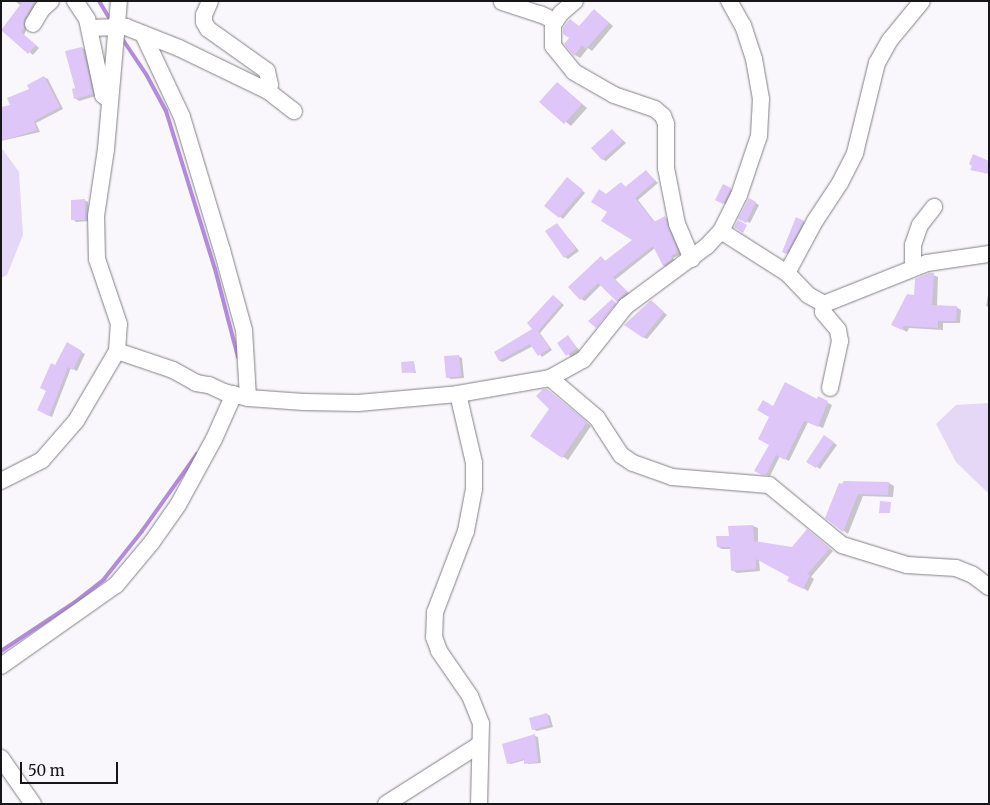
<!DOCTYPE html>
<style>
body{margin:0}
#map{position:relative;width:990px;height:805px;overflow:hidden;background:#f9f7fc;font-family:Merriweather,serif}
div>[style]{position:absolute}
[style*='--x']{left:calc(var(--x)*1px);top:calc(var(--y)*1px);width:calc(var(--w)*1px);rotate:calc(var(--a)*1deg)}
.green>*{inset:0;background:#e5d8f6}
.shadow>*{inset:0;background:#0003}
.stream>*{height:4px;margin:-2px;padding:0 2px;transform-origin:2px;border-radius:2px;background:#b28bdb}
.building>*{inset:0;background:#dec7f8}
.roads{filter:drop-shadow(0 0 1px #838185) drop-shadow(0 0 1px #838185)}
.minor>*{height:16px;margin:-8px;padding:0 8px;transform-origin:8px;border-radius:8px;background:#fff}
span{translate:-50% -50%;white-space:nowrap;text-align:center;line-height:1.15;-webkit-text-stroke:5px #f9f7fc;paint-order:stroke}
.frame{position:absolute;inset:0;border:2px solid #161517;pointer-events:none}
.scale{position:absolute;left:20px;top:762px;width:98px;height:22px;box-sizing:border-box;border:2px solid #161517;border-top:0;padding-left:6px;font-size:15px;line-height:18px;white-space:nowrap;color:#161517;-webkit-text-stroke:4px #f9f7fc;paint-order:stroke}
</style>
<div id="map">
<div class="green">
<div style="clip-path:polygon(1px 147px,19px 172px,23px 235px,7px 275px,1px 278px)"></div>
<div style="clip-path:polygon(989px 403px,989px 494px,956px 462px,936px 424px,956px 405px)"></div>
</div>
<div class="shadow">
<div style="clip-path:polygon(15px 1px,40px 1px,24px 35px,39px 48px,33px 55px,3px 30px,21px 6px)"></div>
<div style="clip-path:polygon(599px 14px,613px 26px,592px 51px,588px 48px,580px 58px,575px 55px,571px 38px,580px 27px)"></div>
<div style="clip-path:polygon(82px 48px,86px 50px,96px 96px,79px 101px,75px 98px)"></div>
<div style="clip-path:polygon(44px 77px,48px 79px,63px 109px,36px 123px,40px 132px,1px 141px,1px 109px,11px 105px)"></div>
<div style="clip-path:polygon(558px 83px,587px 108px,571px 126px,541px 102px)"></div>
<div style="clip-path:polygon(612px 130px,626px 143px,606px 161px,602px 159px)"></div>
<div style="clip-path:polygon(646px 171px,658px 183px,638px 200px,655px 222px,665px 218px,669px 220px,681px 254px,673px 258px,675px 261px,667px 268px,664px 266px,655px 248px,615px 280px,630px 294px,621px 303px,601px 285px,585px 301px,581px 299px,601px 258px,606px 261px,634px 240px,609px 212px,607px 195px,621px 183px,627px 188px)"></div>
<div style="clip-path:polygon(571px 181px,585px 193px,563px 219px,546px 206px)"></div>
<div style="clip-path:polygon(724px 186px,734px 191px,727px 205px,717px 199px)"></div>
<div style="clip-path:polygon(749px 199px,759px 205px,750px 223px,740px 218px)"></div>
<div style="clip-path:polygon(84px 200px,88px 202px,89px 221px,76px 222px,73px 219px)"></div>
<div style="clip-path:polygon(796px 219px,806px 223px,789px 254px,784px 251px)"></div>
<div style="clip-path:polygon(557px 224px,579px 251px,568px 259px,565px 257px)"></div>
<div style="clip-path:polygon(933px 275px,938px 277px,937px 306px,956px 307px,961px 310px,960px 323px,943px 323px,943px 330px,909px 328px,907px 332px,893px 324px)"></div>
<div style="clip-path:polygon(988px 295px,989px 295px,989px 307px,986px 306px)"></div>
<div style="clip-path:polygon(556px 298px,564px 305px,540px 333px,552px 350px,542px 357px,533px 346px,503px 362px,500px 361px,496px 352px,534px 330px)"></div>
<div style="clip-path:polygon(651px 301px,667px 315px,647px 339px,643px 337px)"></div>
<div style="clip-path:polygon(614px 302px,616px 304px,596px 327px)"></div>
<div style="clip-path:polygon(568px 337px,580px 351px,571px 357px,559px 343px)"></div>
<div style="clip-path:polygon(67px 344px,85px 354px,77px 371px,71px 368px,52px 417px,42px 412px,56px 367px)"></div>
<div style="clip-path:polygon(458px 356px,462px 358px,464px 378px,451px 379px,447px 377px)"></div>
<div style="clip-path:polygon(414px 363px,416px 373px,403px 372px)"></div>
<div style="clip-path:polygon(547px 390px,591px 426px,568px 460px,532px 436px,551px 408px)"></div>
<div style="clip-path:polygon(819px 398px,832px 405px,823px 428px,808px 422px,789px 461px,780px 456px,770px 476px,760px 473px,770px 444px,773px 408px,817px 401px)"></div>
<div style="clip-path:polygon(825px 437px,837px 445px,820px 469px,808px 461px)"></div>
<div style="clip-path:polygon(889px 483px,894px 486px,893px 497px,863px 496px,848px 534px,826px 517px,839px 485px)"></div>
<div style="clip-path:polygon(753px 526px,758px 528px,758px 543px,793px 549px,812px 534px,833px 551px,811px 577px,814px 579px,808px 591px,789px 580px,791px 577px,759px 560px,760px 571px,737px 573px,732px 570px,731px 549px,722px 549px,718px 547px,730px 537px,730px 527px)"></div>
<div style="clip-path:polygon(547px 714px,550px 716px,553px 727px,537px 731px,533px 729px)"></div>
<div style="clip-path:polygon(535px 736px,538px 737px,541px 763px,528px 764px,525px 760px,511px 764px,508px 763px,503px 745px)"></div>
</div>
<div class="stream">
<div style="--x:99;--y:1;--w:23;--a:59"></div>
<div style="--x:121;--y:37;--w:45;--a:56"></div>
<div style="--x:146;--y:74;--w:42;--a:61.6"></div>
<div style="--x:166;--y:111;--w:165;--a:72.8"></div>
<div style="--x:215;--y:269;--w:91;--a:75.4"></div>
<div style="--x:1;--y:651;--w:89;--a:-33.5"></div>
<div style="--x:75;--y:602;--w:37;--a:-38"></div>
<div style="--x:104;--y:579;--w:61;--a:-51.6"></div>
<div style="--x:142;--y:531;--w:95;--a:-54.5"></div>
</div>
<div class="building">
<div style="clip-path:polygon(23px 1px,35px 1px,24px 19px,24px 28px,21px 32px,36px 45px,28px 54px,1px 30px)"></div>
<div style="clip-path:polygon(594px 9px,609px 23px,586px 49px,582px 45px,574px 56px,564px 44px,569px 38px,563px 34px,563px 28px,570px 19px,579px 26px)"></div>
<div style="clip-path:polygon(82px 47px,93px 94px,74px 99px,72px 89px,75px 88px,65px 51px)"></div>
<div style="clip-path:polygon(44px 76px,60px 107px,34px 121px,37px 130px,1px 141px,1px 107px,10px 105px,7px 98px,29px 89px,27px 85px)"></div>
<div style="clip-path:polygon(557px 82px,582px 104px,564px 124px,539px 102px)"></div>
<div style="clip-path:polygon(612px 129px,623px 141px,602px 160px,591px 148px)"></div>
<div style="clip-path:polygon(973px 154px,989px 161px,989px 174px,970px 170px,972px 166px,969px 164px)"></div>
<div style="clip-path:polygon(646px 170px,655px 181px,635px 198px,654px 222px,665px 216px,678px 252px,671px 256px,672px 259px,663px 266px,653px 246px,613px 277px,627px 291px,617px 302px,598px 283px,580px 300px,568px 287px,601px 256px,605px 261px,632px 240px,601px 221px,607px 212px,591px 202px,599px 189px,606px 194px,621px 182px,625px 187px)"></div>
<div style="clip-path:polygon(567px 177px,583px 190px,559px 218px,544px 206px)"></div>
<div style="clip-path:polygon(723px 184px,731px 188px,723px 204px,715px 200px)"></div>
<div style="clip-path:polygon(749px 198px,756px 202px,746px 223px,738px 219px)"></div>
<div style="clip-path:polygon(85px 199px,85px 220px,71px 220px,71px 200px)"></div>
<div style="clip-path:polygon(796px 217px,804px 221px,786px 254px,782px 252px)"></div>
<div style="clip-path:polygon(738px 220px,747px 225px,743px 233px,734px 227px)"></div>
<div style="clip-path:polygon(557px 223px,576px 249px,564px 258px,545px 231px)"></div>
<div style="clip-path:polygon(929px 273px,934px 273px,932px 305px,957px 306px,956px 321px,938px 321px,938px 328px,904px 326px,902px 330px,891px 325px,907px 294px,914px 295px,915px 279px)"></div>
<div style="clip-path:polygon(553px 295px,562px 303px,538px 331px,550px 348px,538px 356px,530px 344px,499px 361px,494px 352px,532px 329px,527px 323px)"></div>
<div style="clip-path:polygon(612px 299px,616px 303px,596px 328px,588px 321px)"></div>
<div style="clip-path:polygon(651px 300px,664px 312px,643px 338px,624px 325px)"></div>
<div style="clip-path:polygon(568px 335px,577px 348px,566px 356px,557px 343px)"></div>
<div style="clip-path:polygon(67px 342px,82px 351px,73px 370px,68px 367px,49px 416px,37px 410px,46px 391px,40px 388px,51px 363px,55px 365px)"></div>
<div style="clip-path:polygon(459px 355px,461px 376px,446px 378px,444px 356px)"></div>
<div style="clip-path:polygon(414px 361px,415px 372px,402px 373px,401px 362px)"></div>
<div style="clip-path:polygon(785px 382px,817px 399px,818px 396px,828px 401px,818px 427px,804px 421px,785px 460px,776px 455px,766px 475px,760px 474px,754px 471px,769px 445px,758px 439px,769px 417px,757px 410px,763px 400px,773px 406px)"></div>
<div style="clip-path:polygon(543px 389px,547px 389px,587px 422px,562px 458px,530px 436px,549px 409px,536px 396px)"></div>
<div style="clip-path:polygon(824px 435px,834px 442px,816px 468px,806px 462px)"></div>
<div style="clip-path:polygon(844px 481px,889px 482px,888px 495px,858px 494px,843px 532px,825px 518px,839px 483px,842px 484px)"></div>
<div style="clip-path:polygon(880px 501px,891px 502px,890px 513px,879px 513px)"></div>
<div style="clip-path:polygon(753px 525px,754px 541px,792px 547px,807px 529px,830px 548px,807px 574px,810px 575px,803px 589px,787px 581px,789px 577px,756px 559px,756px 569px,731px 571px,730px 547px,717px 547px,716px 536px,729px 536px,728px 526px)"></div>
<div style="clip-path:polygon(547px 713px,550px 725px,532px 730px,529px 718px)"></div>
<div style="clip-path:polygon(535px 734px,538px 762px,524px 764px,524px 759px,507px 764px,502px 744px)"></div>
</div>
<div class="roads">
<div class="minor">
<div style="--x:75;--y:1;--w:22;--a:56"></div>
<div style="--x:87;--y:19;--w:78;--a:78.1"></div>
<div style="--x:103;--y:95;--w:6;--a:39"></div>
<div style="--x:210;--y:1;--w:15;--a:113"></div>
<div style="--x:204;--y:15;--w:7;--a:90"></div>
<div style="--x:204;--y:22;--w:8;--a:60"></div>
<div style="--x:208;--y:29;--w:72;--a:35.4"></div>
<div style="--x:267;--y:71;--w:14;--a:78"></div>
<div style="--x:270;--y:85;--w:6;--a:108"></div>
<div style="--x:575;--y:1;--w:18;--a:139"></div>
<div style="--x:561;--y:13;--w:14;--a:124"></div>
<div style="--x:553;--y:25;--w:21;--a:90"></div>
<div style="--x:553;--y:46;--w:33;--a:51"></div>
<div style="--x:574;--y:72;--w:46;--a:29.9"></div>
<div style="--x:614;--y:95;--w:43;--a:18.9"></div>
<div style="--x:655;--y:109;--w:11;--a:41"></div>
<div style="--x:663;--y:116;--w:9;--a:69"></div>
<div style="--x:666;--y:124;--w:44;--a:90"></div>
<div style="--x:666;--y:168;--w:57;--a:78.9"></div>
<div style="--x:677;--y:224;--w:38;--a:67"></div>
<div style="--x:502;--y:2;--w:40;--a:18"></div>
<div style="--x:540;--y:14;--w:17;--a:25"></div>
<div style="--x:33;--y:24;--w:17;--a:-59"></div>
<div style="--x:42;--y:9;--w:12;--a:-42"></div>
<div style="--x:90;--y:28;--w:36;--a:-2"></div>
<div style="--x:126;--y:27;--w:57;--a:21.6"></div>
<div style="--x:179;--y:48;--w:99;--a:25.8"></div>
<div style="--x:268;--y:91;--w:33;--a:38"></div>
<div style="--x:143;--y:34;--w:92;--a:64.8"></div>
<div style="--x:182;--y:117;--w:139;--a:73.3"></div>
<div style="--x:222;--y:250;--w:83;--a:74.6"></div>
<div style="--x:244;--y:330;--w:68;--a:86.6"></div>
<div style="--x:721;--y:231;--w:78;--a:32.5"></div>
<div style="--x:787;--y:273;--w:30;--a:46"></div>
<div style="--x:808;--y:295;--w:18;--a:29"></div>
<div style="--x:824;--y:304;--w:111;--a:-21.7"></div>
<div style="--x:927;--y:263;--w:63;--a:-8.3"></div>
<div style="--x:916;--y:267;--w:7;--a:-117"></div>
<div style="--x:913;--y:261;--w:16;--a:-90"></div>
<div style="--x:913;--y:245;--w:21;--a:-71"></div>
<div style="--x:920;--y:225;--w:23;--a:-52"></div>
<div style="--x:787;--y:273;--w:59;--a:-61.7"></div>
<div style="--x:815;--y:221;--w:45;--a:-56.7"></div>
<div style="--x:840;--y:183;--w:34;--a:-63"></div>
<div style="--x:855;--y:153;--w:93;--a:-76.3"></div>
<div style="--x:877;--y:63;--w:26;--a:-61"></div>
<div style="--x:890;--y:40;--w:50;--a:-50.6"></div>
<div style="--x:824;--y:304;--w:8;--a:97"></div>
<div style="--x:823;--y:312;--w:23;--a:50"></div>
<div style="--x:838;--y:330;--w:11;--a:80"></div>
<div style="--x:840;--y:341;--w:48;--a:102"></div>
<div style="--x:117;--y:351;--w:59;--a:18.7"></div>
<div style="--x:173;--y:370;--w:26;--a:29"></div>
<div style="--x:196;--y:383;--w:13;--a:9"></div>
<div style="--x:209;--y:385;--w:17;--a:25"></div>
<div style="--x:224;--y:392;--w:25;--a:14"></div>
<div style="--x:248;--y:398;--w:56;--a:4.1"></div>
<div style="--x:304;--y:402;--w:54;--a:1.1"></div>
<div style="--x:358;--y:403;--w:100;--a:-5.1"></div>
<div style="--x:458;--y:394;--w:93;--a:-9.9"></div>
<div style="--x:550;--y:378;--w:38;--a:-29"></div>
<div style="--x:583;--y:360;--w:69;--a:-51.5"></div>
<div style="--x:626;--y:306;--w:101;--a:-36.5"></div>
<div style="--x:707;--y:246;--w:21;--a:-47"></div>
<div style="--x:721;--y:231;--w:40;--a:-63.4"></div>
<div style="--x:739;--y:195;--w:62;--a:-71.3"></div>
<div style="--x:759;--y:136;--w:37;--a:-87"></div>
<div style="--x:761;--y:99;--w:41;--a:-99.9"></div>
<div style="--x:754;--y:59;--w:35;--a:-108"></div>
<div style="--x:743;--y:26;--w:29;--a:-119"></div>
<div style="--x:550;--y:378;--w:62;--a:40.4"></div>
<div style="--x:597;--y:418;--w:44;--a:57"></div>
<div style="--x:621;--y:455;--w:14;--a:34"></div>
<div style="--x:633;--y:463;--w:41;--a:19.7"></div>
<div style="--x:672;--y:477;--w:97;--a:4.7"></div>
<div style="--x:769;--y:485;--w:94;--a:39.4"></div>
<div style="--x:842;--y:545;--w:68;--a:17.1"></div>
<div style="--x:907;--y:565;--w:49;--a:3.5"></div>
<div style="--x:956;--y:568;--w:18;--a:22"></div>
<div style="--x:973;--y:575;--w:20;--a:37"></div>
<div style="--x:458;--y:394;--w:71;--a:76.9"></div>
<div style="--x:474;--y:463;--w:26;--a:90"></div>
<div style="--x:474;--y:489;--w:43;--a:100.8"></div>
<div style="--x:466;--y:531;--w:87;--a:110.9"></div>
<div style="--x:435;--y:612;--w:25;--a:92"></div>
<div style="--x:434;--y:637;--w:15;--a:70"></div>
<div style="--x:439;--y:651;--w:55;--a:55.4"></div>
<div style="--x:470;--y:696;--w:29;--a:68"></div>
<div style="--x:481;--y:723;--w:81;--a:91.4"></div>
<div style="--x:1;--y:481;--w:46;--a:-27.1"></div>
<div style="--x:42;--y:460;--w:52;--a:-48.9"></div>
<div style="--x:76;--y:421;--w:81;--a:-59.6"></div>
<div style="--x:117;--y:351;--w:27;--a:-86"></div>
<div style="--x:119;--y:324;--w:69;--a:-108.7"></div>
<div style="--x:97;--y:259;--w:43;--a:-91.3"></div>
<div style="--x:96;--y:216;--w:68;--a:-81.5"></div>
<div style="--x:106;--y:149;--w:149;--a:-85"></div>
<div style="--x:1;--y:666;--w:141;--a:-35.2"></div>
<div style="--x:116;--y:585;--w:56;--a:-50.1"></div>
<div style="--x:152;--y:542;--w:45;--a:-54.9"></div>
<div style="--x:178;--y:505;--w:75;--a:-61.4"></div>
<div style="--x:214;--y:439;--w:49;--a:-66"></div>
<div style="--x:1;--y:758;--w:56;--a:55.2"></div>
<div style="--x:386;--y:804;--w:110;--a:-32.4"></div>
</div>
</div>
<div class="frame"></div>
<div class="scale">50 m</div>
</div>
